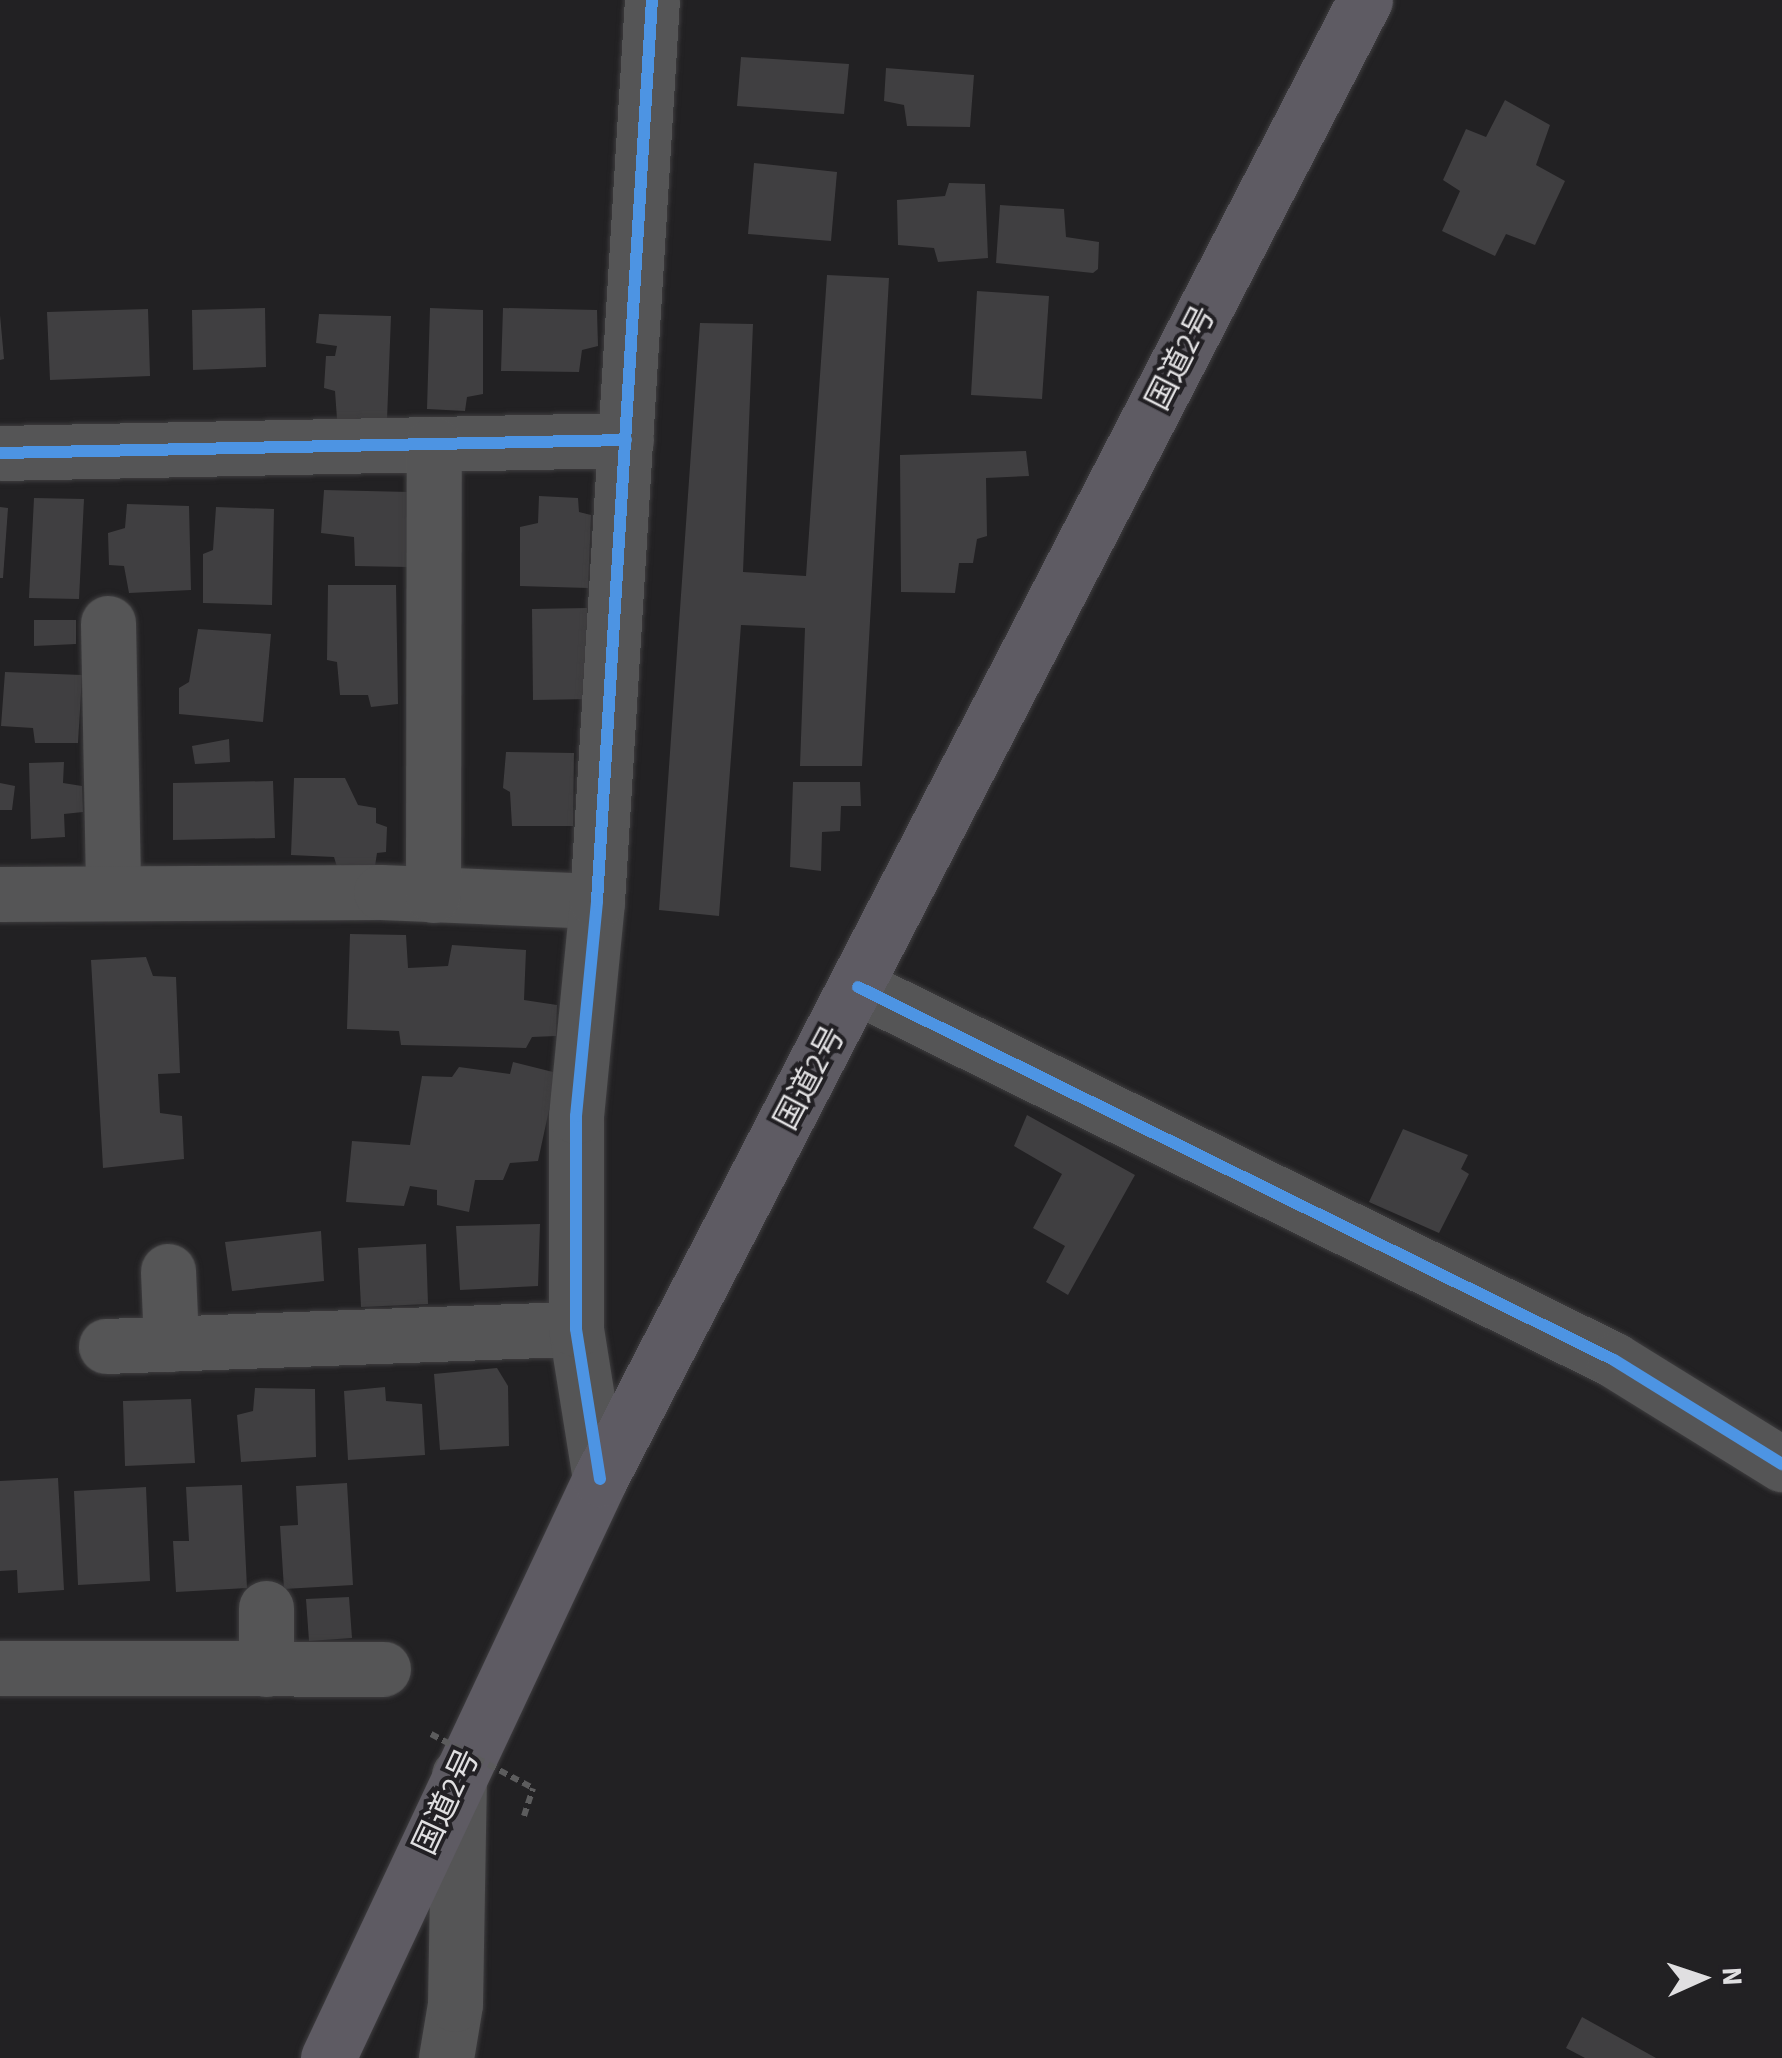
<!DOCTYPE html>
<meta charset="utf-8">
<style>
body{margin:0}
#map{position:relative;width:1782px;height:2058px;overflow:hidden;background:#222123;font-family:"Source Sans 3","Noto Sans JP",sans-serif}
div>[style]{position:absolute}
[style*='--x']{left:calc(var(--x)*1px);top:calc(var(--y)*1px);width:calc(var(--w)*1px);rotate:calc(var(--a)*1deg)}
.building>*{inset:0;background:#403f41}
.path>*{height:6px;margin-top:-3px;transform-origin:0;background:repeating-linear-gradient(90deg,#5c5c5d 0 8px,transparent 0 13px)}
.roads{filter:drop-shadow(0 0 2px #3e3d3f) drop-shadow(0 0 2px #3e3d3f)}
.minor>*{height:55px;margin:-27.5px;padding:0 27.5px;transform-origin:27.5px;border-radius:27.5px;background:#555556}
.trunk>*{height:55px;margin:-27.5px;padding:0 27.5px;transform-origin:27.5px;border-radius:27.5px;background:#5e5b63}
.path-bridge>*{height:6px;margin-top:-3px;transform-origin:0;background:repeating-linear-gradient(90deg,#5c5c5d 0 8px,transparent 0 13px)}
.cycleway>*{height:12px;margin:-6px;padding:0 6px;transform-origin:6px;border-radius:6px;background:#4d94e3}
span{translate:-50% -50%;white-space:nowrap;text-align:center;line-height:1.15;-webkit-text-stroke:8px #222024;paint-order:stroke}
.street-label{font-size:32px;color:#e0dfe1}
.north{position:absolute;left:1652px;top:1928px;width:100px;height:100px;-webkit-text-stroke:8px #222024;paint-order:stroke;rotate:87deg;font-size:28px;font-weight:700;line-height:40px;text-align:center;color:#e0dfe1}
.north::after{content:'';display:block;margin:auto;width:35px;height:45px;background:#e0dfe1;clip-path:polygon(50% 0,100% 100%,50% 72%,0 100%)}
</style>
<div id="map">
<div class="building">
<div style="clip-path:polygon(741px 57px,849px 64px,844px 114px,737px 106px)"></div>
<div style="clip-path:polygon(886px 68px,974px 75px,970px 127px,907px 126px,904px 105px,884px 101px)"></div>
<div style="clip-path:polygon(1505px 100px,1550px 125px,1536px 165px,1565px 181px,1535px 245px,1506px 234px,1495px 256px,1442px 231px,1460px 191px,1443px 180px,1466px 129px,1486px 137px)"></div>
<div style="clip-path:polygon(754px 163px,837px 172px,831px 241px,748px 234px)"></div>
<div style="clip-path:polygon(949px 183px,985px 184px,988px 258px,938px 262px,934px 248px,898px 245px,897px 200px,945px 196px)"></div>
<div style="clip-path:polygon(1000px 205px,1064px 209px,1066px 237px,1099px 242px,1098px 269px,1093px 273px,996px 263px)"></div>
<div style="clip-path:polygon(827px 275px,889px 278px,862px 766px,800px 766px,805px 628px,741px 625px,719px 916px,659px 910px,700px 323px,753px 324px,743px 572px,806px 576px)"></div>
<div style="clip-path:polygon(977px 291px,1049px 296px,1042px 399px,971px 395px)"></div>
<div style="clip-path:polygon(265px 308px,266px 367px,193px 370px,192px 310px)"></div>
<div style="clip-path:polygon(430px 308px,483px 310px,483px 394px,467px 397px,465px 411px,427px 409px)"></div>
<div style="clip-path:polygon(503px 308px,597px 310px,598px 346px,582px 350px,579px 372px,501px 371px)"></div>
<div style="clip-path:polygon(148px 309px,150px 376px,50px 380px,47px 312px)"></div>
<div style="clip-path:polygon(319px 314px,391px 316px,387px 420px,337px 419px,335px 391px,324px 388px,326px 356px,335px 356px,337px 346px,316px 343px)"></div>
<div style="clip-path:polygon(0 315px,4px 359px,0 360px)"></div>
<div style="clip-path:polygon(1026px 451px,1029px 476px,986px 478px,987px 536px,977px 539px,973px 563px,959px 563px,955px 593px,901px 592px,900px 455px)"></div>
<div style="clip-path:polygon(324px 490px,410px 492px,408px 567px,355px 566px,354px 537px,321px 533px)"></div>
<div style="clip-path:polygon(539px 496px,578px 498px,579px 512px,591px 515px,588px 588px,520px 586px,520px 527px,538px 523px)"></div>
<div style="clip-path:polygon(34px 498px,84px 499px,79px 599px,29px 598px)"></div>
<div style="clip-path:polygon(127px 504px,189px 506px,191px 590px,129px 593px,124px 566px,109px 565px,108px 533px,125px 528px)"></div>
<div style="clip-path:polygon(0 507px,8px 508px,3px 578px,0 578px)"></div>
<div style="clip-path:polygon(216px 507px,274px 509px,272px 605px,203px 603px,203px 554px,213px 550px)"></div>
<div style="clip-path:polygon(328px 585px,396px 585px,398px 704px,371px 707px,368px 695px,340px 695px,337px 662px,327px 660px)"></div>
<div style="clip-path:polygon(587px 608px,590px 699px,533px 700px,532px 609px)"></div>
<div style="clip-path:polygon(34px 620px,76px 620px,76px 644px,34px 646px)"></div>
<div style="clip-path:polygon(198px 629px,271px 634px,263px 722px,179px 714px,179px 688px,189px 682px)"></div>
<div style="clip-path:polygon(5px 672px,82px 675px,78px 743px,35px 743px,33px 728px,1px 726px)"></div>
<div style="clip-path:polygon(229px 739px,230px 762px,195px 764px,192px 746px)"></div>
<div style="clip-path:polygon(506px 752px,574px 753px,573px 826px,512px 826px,510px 792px,503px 788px)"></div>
<div style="clip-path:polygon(64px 762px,63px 783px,82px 786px,83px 812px,64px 814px,65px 837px,31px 839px,29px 763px)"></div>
<div style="clip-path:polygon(294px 778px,345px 778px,358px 805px,376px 808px,376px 823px,387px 827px,386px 852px,377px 853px,375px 866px,337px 867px,334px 857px,291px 855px)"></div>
<div style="clip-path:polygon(273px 781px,275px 838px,173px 840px,173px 783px)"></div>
<div style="clip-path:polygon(793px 782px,860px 782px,861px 806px,841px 806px,840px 831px,822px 832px,821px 871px,790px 867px)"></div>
<div style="clip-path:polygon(0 783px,15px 786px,12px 810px,0 810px)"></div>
<div style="clip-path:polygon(350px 934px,406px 935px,408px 968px,448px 966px,452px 945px,526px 950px,524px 1000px,557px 1005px,556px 1036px,532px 1037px,526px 1048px,401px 1045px,399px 1031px,347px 1029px)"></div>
<div style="clip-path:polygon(146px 957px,153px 976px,176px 977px,180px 1073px,158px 1074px,160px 1113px,182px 1116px,184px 1159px,103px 1168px,91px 960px)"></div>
<div style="clip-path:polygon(513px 1062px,557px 1073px,538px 1161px,510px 1163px,503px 1180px,475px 1180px,469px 1212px,437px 1205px,437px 1190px,410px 1186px,404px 1206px,346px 1202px,352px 1141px,410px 1145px,422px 1076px,452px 1077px,459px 1067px,510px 1074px)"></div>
<div style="clip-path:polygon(1027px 1115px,1135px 1175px,1068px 1295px,1046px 1282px,1065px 1246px,1033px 1228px,1062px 1174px,1014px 1146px)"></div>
<div style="clip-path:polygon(1403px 1129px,1468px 1155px,1461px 1169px,1469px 1174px,1439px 1233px,1369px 1202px)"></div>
<div style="clip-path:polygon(540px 1224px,538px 1286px,460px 1290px,456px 1226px)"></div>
<div style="clip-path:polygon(321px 1231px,324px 1281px,232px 1291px,225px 1242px)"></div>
<div style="clip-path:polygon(426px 1244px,428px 1304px,361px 1307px,358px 1248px)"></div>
<div style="clip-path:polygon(497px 1368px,508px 1386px,509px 1446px,440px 1450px,434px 1374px)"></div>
<div style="clip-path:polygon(385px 1387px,386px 1401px,422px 1404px,425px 1455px,348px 1460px,344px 1391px)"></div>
<div style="clip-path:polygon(255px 1388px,315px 1389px,316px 1457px,241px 1462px,237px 1415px,253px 1411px)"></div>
<div style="clip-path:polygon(191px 1399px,195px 1463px,125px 1466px,123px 1401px)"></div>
<div style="clip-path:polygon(58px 1478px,64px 1590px,18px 1593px,17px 1570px,0 1571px,0 1481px)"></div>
<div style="clip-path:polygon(347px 1483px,353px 1585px,284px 1589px,280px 1526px,298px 1525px,296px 1486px)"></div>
<div style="clip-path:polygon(242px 1485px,247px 1588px,176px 1592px,173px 1541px,189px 1541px,186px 1487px)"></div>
<div style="clip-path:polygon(146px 1487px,150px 1581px,78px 1585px,74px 1491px)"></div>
<div style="clip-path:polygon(349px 1597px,352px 1638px,309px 1641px,306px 1599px)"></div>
<div style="clip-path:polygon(1582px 2017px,1656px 2058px,1585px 2058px,1566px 2048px)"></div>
</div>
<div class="path">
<div style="--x:524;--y:1816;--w:29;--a:-72"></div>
</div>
<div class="roads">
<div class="minor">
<div style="--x:0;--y:453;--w:626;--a:-1.19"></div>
<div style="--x:108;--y:623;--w:270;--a:88.9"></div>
<div style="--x:0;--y:894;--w:381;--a:-0.3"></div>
<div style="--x:381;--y:892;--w:216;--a:2.4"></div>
<div style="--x:433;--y:895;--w:451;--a:-89.9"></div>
<div style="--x:858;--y:987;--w:843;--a:26.26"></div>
<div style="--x:1614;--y:1360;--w:198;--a:31.8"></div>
<div style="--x:168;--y:1271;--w:73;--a:87.6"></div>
<div style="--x:106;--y:1346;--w:470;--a:-2.1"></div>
<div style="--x:600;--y:1479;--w:152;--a:-99.1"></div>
<div style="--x:576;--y:1329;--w:213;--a:-90"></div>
<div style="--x:576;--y:1116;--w:216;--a:-84.4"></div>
<div style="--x:597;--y:901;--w:903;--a:-86.51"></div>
<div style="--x:0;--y:1668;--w:383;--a:0.1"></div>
<div style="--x:266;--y:1669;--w:61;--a:-90"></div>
<div style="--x:446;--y:2058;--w:55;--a:-80.5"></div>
<div style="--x:455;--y:2004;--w:229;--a:-89"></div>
</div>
<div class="trunk">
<div style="--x:328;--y:2058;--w:640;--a:-64.84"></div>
<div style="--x:600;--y:1479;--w:1665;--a:-62.65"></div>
</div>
</div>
<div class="path-bridge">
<div style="--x:431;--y:1734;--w:115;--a:27.9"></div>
</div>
<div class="cycleway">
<div style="--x:0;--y:453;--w:626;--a:-1.19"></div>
<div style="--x:858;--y:987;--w:843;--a:26.26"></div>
<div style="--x:1614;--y:1360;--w:198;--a:31.8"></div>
<div style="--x:600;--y:1479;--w:152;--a:-99.1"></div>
<div style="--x:576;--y:1329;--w:213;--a:-90"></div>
<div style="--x:576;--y:1116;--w:216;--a:-84.4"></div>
<div style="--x:597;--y:901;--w:903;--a:-86.51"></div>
</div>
<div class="street-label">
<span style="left:1181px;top:358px;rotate:-63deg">国道2号</span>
<span style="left:810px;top:1078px;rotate:-62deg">国道2号</span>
<span style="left:447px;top:1802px;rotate:-65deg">国道2号</span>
</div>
<div class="north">N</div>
</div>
